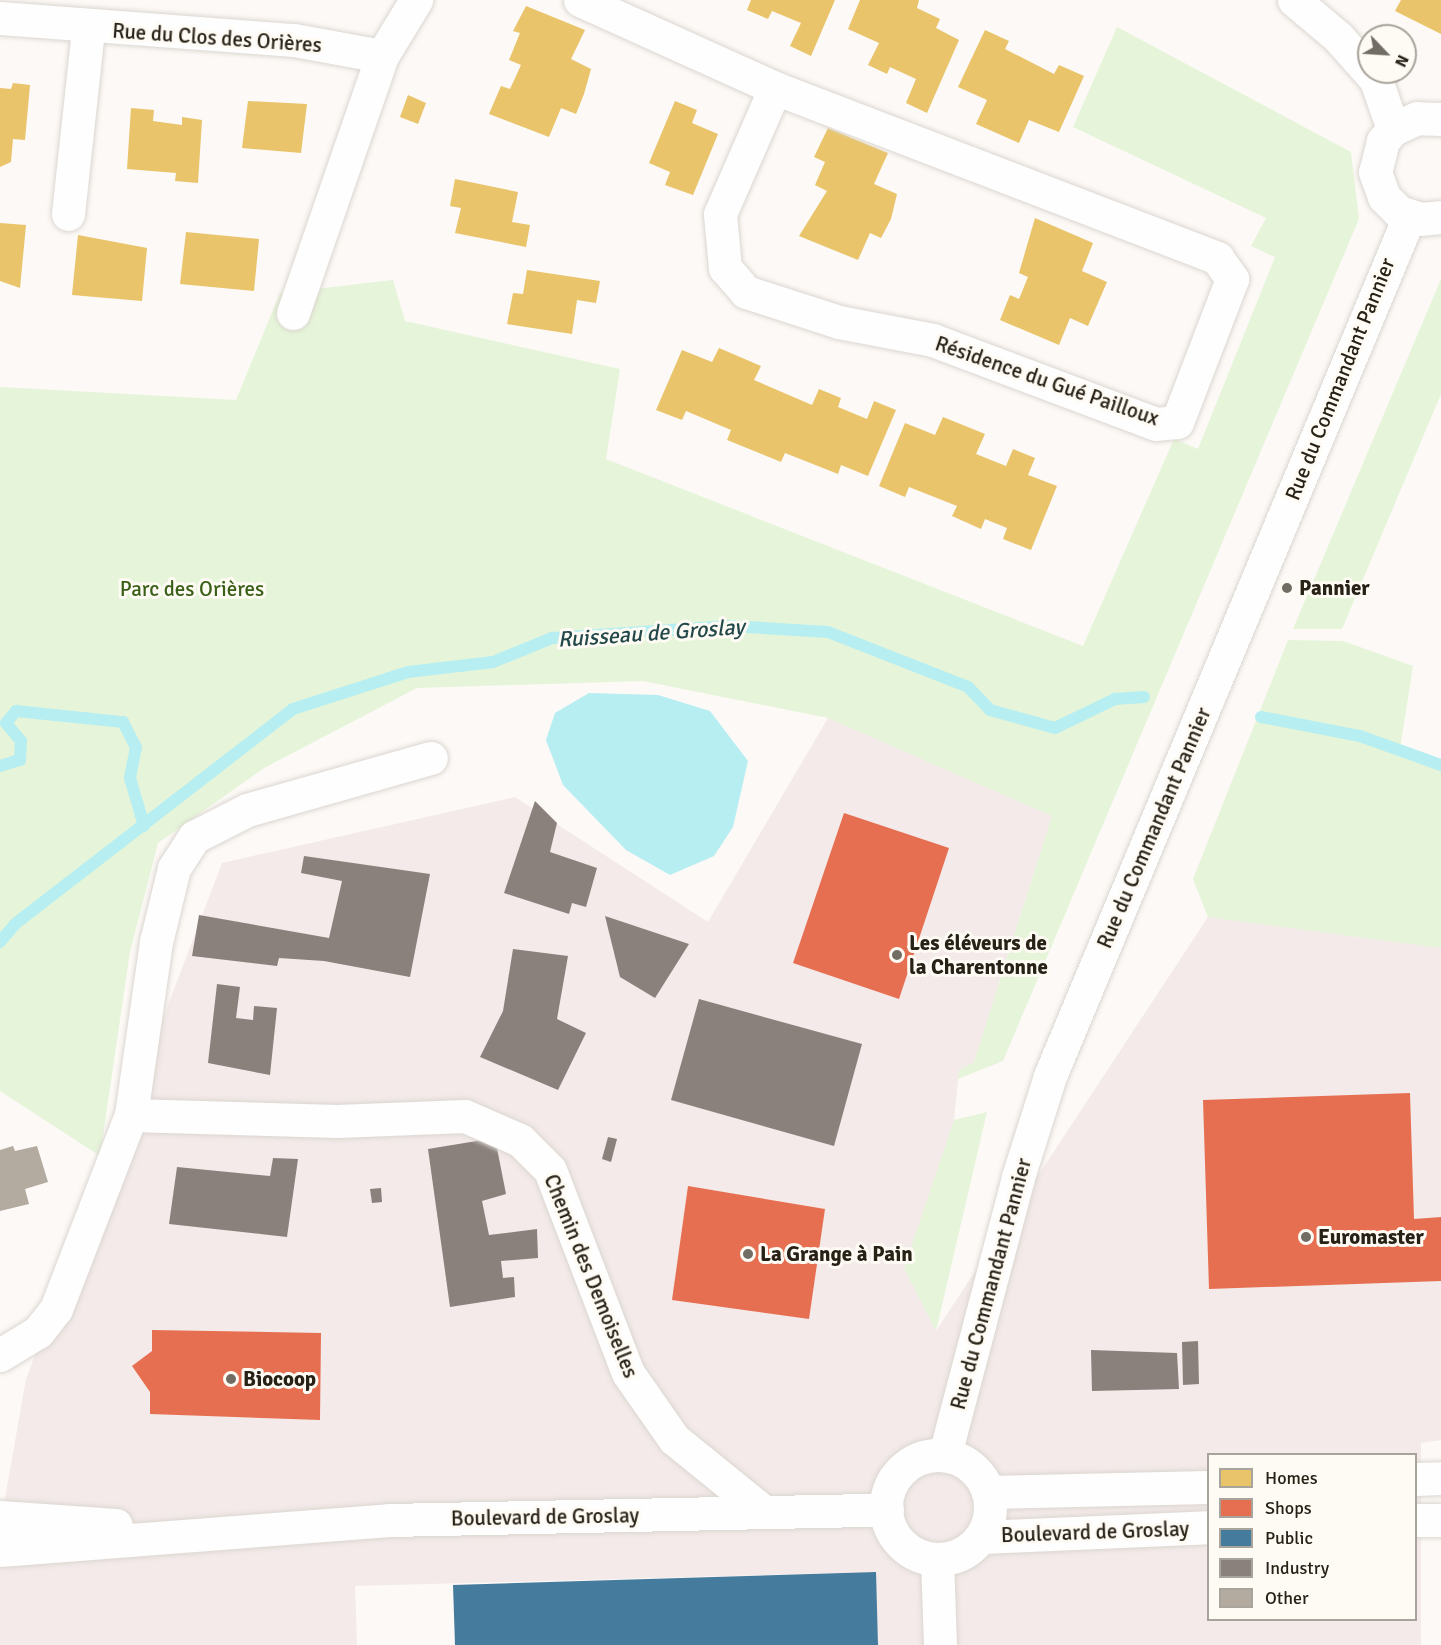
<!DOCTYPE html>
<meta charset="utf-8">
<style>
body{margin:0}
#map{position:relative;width:1441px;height:1645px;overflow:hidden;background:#fcf9f6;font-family:Signika,sans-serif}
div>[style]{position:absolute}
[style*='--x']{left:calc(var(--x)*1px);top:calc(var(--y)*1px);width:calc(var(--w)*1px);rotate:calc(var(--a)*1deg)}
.industrial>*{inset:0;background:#f3eae9}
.green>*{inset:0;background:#e6f5d9}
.water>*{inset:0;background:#b7eef1}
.homes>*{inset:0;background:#e9c46a}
.shops>*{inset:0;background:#e76f51}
.public>*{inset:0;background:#457b9d}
.industry>*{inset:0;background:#8a817c}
.stream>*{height:12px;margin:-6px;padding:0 6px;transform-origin:6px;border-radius:6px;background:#b7eef1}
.building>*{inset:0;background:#b3aaa0}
.roads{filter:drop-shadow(0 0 2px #dbd6d0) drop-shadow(0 0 2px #dbd6d0)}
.minor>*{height:33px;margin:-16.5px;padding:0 16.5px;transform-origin:16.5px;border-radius:16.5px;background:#fffefe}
.major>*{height:33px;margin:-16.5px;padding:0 16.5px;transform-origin:16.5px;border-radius:16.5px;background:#fffefe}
.major>.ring{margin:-16.5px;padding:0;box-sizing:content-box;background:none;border:33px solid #fffefe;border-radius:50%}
.dots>*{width:16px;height:16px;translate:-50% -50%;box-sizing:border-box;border:3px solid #fefaf4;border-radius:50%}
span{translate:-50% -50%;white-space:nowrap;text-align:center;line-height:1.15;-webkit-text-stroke:6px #fefaf4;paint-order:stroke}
.street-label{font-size:21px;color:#272116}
.poi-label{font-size:21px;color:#272116;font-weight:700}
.left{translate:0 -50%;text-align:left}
.park-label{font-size:21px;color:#3a6018}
.water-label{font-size:22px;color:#22484a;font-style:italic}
.legend{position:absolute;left:1207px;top:1453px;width:210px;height:168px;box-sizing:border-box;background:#fefaf4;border:2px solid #a8a39b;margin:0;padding:8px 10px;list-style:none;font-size:18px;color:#272116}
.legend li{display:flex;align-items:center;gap:12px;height:30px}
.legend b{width:30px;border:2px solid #a8a39b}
.north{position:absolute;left:1357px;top:24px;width:60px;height:60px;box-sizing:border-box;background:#fefaf4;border:2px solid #a8a39b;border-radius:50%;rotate:115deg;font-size:16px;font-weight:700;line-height:24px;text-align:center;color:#272116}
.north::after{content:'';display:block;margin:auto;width:21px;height:27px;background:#726d64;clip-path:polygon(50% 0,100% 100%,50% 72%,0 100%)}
</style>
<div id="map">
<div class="industrial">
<div style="clip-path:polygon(evenodd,828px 718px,1052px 816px,974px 1062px,959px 1071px,954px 1120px,904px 1268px,936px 1331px,1208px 917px,1441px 948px,1441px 1440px,1421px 1443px,1421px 1645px,878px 1645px,875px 1572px,355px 1586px,357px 1645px,0 1645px,0 1527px,26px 1379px,222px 863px,515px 797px,708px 922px,828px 718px,1208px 1454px,1416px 1454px,1416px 1620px,1208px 1620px,1208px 1454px)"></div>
</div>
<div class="green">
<div style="clip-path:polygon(1117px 27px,1351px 152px,1359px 219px,1003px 1061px,958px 1079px,959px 1070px,974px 1062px,1052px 816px,828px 718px,643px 681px,417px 688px,264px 768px,158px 843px,130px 952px,100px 1156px,0 1091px,0 387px,236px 400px,280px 293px,393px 280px,405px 321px,620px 369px,606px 459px,1083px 646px,1174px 439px,1198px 449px,1275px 257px,1251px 246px,1266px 218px,1073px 127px)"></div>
<div style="clip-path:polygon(1441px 279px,1441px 394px,1342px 629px,1293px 629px)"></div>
<div style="clip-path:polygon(1288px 640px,1343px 641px,1413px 666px,1400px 749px,1441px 765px,1441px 948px,1208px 917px,1193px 879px)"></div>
<div style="clip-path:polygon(987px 1112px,936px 1331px,904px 1268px,954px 1120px)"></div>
</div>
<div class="water">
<div style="clip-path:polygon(589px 693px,658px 695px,710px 711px,748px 761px,733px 827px,714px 856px,670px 875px,626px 850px,563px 785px,546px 740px,555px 713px)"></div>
</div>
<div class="homes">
<div style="clip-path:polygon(751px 0,835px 0,811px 56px,790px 46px,801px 23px,772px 11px,768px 19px,747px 10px)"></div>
<div style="clip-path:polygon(860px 0,919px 0,917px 8px,940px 19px,936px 28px,959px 40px,927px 113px,906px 103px,916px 79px,890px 67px,887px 74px,868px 65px,879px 43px,848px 29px)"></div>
<div style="clip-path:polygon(1401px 0,1441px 0,1441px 34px,1395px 11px)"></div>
<div style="clip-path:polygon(526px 6px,585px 30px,571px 59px,591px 69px,584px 94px,576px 114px,561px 108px,549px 137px,489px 114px,501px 86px,510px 89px,521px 65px,509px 60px,520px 33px,513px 31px)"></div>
<div style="clip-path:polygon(985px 30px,1009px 41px,1005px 49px,1054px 74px,1059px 65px,1084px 76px,1059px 132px,1029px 120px,1019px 143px,976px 124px,987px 100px,958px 87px)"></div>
<div style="clip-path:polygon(13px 83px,30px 85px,25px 140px,13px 139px,11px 162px,0 167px,0 88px,11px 89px)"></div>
<div style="clip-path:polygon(408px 95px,426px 103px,418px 124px,400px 117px)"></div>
<div style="clip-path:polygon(248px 101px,307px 104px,301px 153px,242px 148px)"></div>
<div style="clip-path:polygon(675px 101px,697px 110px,692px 123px,718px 134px,693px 195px,665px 185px,670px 172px,649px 163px)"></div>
<div style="clip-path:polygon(131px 108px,154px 110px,153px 121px,182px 125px,182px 117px,202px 120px,198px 183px,175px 181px,176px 173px,127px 169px)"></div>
<div style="clip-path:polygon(828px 128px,888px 153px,874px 184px,897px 194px,891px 219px,881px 238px,870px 233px,858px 260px,799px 236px,827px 191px,815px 185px,825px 162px,814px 157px)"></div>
<div style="clip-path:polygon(455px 179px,518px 192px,512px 222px,530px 225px,526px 247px,455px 233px,461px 208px,450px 206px)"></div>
<div style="clip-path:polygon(1035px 218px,1093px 243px,1082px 271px,1107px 282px,1088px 326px,1070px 318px,1059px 345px,1000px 320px,1010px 295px,1019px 299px,1028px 277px,1019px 273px)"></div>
<div style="clip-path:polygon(0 223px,26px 225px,20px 288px,0 281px)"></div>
<div style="clip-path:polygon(186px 232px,259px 239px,254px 291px,180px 284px)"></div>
<div style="clip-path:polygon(78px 235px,147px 248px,142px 301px,72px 295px)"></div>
<div style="clip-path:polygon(527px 270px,600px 281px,596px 303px,577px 300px,572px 334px,507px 324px,513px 293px,523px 294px)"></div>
<div style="clip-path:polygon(719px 348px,761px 366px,754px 380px,812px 405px,819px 389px,841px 398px,838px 407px,867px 419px,874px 401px,896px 410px,868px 476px,841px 465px,838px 474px,785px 453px,781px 462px,727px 440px,731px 430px,686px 411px,682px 420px,656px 410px,682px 350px,712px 362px)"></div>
<div style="clip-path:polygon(943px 417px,985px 434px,976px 454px,1006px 466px,1013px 449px,1035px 458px,1028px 475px,1057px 486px,1031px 550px,1003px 539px,1007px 528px,985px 519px,981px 529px,952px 516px,957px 506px,909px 487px,905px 497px,879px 486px,905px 423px,935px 435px)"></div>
</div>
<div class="shops">
<div style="clip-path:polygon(844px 813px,949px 848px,899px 999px,793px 963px)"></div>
<div style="clip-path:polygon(1410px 1093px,1414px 1219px,1441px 1217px,1441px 1281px,1209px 1289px,1203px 1100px)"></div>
<div style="clip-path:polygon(688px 1186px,825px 1209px,809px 1319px,672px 1300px)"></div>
<div style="clip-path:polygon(152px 1330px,321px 1333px,320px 1420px,150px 1414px,150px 1392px,132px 1366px,152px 1351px)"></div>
</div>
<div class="public">
<div style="clip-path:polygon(876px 1572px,878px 1645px,455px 1645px,453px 1585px)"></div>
</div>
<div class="industry">
<div style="clip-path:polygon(535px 801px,557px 823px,550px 852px,597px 868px,586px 907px,572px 903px,569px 914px,504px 893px)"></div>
<div style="clip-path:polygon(304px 856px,430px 874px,410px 977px,324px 961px,279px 958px,277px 966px,192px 956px,199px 915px,329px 938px,342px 881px,301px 873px)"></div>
<div style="clip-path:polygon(605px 916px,689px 944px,655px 998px,620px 977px)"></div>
<div style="clip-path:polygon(513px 949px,568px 956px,557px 1019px,586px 1033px,558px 1090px,480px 1057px,503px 1011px)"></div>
<div style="clip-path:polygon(217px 984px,240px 987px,236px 1018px,253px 1020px,254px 1006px,277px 1008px,270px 1075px,208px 1063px)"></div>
<div style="clip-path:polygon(699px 999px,862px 1044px,834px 1146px,671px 1100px)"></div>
<div style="clip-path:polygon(608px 1137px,617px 1139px,611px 1162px,602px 1159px)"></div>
<div style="clip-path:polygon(495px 1138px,506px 1194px,482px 1201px,489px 1235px,537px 1229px,538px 1258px,501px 1261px,503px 1278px,514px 1277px,515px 1297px,450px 1307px,428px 1149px)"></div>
<div style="clip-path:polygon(273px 1158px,298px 1159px,287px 1237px,169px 1224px,177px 1167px,270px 1176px)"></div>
<div style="clip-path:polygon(381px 1188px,382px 1202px,372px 1203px,370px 1189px)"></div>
<div style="clip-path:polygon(1198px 1341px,1199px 1384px,1183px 1385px,1182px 1342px)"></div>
<div style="clip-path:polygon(1091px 1350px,1177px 1353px,1179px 1389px,1092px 1391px)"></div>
</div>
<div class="stream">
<div style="--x:1261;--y:717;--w:101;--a:10.9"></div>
<div style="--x:1360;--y:736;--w:86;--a:19.7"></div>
<div style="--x:0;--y:766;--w:21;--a:-17"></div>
<div style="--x:20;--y:760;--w:19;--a:-87"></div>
<div style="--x:21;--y:741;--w:23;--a:-130"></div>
<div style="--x:6;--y:723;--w:16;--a:-50"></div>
<div style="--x:16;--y:711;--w:108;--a:5.9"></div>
<div style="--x:123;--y:722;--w:28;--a:63"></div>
<div style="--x:136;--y:747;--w:32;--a:101"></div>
<div style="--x:130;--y:778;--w:50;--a:73.7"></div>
<div style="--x:0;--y:942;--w:23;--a:-50"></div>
<div style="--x:15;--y:924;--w:351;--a:-37.7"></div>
<div style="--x:293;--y:709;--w:121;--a:-17.8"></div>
<div style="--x:408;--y:672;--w:86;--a:-6.7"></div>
<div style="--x:493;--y:662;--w:64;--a:-22.1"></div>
<div style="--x:552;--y:638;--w:178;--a:-3.9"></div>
<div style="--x:730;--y:626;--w:98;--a:3.5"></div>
<div style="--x:828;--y:632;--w:150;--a:21.4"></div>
<div style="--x:968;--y:687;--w:32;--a:46"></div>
<div style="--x:990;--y:710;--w:67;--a:15.5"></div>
<div style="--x:1055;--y:728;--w:67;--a:-25.8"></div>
<div style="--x:1115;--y:699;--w:29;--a:-4"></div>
</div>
<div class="building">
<div style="clip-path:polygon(13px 1146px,15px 1151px,37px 1146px,48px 1182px,25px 1189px,29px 1204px,0 1211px,0 1150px)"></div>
</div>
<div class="roads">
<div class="minor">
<div style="--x:580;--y:0;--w:214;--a:24.3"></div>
<div style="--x:775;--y:88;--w:474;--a:21"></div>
<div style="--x:1217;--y:258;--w:26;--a:54"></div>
<div style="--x:1232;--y:279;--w:153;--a:111"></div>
<div style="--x:1177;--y:422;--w:21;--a:175"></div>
<div style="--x:1156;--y:424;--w:238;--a:-159.4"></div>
<div style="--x:933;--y:340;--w:96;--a:-169.2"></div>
<div style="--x:839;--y:322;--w:98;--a:-162.1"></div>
<div style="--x:746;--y:292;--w:32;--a:-131"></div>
<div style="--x:725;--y:268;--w:54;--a:-95.3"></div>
<div style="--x:720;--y:214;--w:137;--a:-66.4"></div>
<div style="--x:1294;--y:0;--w:57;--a:40.1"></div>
<div style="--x:1338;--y:37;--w:57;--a:48.5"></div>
<div style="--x:1376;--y:80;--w:52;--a:70.9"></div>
<div style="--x:0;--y:18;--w:295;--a:4.3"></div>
<div style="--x:294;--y:40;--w:89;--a:10.3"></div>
<div style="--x:1441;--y:119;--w:24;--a:-178"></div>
<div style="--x:1417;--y:118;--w:26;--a:155"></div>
<div style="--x:1393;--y:129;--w:16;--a:130"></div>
<div style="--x:1383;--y:141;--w:32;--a:104"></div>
<div style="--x:1375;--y:172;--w:27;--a:70"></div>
<div style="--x:1384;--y:197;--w:21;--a:45"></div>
<div style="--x:1399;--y:212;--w:22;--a:18"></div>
<div style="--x:1420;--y:219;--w:21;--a:-5"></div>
<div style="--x:68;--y:214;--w:186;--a:-83.8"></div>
<div style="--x:293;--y:313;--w:272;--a:-70.9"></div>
<div style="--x:382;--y:56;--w:66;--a:-58.7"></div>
<div style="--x:131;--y:1115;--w:175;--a:-81.8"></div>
<div style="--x:156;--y:942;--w:76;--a:-76.3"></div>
<div style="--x:174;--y:868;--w:37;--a:-57"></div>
<div style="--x:194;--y:837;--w:59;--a:-27"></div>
<div style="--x:247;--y:810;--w:191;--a:-15.8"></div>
<div style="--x:0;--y:1355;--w:44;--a:-31.2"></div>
<div style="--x:38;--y:1332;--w:29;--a:-52"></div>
<div style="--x:56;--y:1309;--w:208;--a:-68.9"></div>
<div style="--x:131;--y:1115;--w:206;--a:1.7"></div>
<div style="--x:337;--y:1121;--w:128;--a:-2.2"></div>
<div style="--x:465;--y:1116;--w:60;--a:23.6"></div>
<div style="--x:520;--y:1140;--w:42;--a:45"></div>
<div style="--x:550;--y:1170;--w:217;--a:69"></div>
<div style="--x:628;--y:1373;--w:80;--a:55.1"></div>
<div style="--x:674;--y:1439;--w:114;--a:39"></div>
<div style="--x:945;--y:1454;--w:286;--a:-75.2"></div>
<div style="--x:1018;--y:1177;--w:106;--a:-72.4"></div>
<div style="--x:1050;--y:1076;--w:931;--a:-67.32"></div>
<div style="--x:937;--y:1559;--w:86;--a:88"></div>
</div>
<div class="major">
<div class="ring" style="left:886px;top:1455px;width:71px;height:71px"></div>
<div style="--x:1416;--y:1479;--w:25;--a:-2"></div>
<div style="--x:988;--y:1492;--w:220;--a:-1.3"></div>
<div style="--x:0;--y:1517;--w:116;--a:3.9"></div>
<div style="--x:1416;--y:1520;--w:25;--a:0"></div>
<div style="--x:982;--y:1537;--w:226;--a:-2.5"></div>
<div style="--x:0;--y:1550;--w:390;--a:-4.4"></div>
<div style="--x:389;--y:1520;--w:498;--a:-1.2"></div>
</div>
</div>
<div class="dots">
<div style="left:1287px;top:588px;background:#726d64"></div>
<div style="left:897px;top:955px;background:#726d64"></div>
<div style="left:1306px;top:1237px;background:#726d64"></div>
<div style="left:748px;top:1254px;background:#726d64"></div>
<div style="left:231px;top:1379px;background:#726d64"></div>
</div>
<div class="street-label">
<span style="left:217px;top:38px;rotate:4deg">Rue du Clos des Orières</span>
<span style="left:1340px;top:379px;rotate:-68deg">Rue du Commandant Pannier</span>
<span style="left:1047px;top:381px;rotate:19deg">Résidence du Gué Pailloux</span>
<span style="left:1154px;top:828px;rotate:-67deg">Rue du Commandant Pannier</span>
<span style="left:591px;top:1276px;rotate:68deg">Chemin des Demoiselles</span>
<span style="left:991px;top:1284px;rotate:-75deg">Rue du Commandant Pannier</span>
<span style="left:545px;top:1517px;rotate:-1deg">Boulevard de Groslay</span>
<span style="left:1095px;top:1532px;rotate:-2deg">Boulevard de Groslay</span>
</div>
<div class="poi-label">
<span class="left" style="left:1299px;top:588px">Pannier</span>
<span class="left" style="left:909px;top:955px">Les éléveurs de<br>la Charentonne</span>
<span class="left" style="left:1318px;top:1237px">Euromaster</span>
<span class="left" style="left:760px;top:1254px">La Grange à Pain</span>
<span class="left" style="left:243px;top:1379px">Biocoop</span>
</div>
<div class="park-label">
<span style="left:192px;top:589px">Parc des Orières</span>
</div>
<div class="water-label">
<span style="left:651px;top:633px;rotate:-4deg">Ruisseau de Groslay</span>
</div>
<ul class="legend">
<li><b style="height:16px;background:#e9c46a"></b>Homes</li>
<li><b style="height:16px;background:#e76f51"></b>Shops</li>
<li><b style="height:16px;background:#457b9d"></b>Public</li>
<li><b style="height:16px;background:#8a817c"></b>Industry</li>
<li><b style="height:16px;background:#b3aaa0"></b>Other</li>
</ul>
<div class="north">N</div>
</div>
